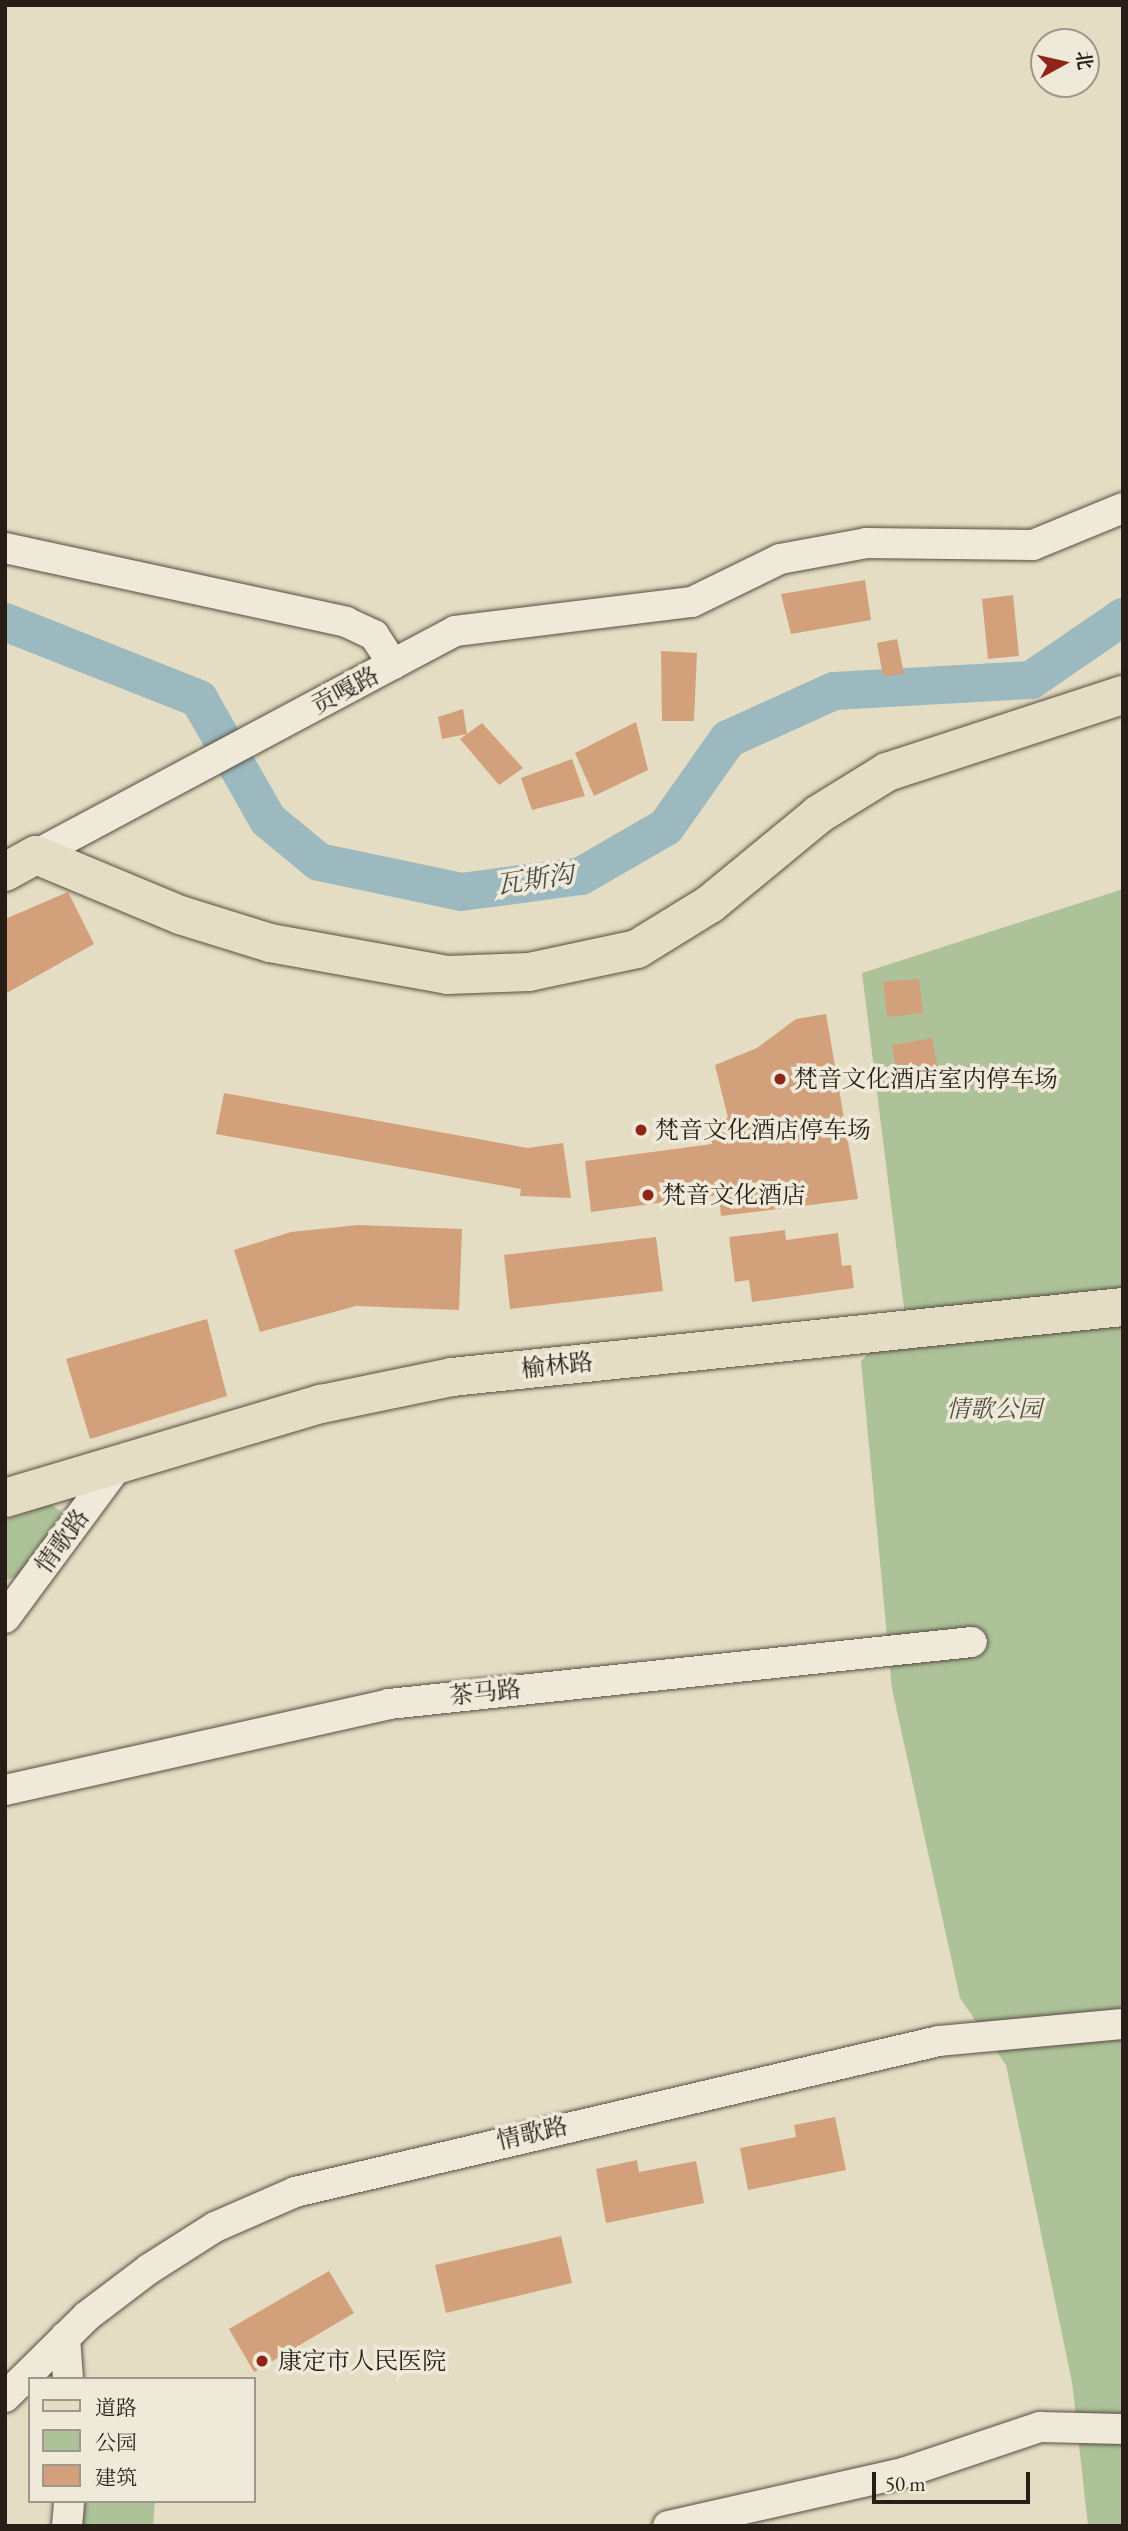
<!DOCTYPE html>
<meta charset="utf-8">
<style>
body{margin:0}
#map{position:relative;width:1128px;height:2531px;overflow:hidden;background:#e5ddc3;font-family:"EB Garamond","Noto Serif SC",serif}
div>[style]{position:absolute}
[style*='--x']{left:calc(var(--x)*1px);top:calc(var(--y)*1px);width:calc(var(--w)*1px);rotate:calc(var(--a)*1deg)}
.green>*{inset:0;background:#aec299}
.river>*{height:38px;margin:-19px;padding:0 19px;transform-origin:19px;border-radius:19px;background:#9bb9bf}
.building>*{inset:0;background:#d2a07b}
.roads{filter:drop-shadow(0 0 2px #574d42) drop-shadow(0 0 2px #574d42)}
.minor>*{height:30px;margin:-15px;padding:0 15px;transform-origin:15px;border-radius:15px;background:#eee9d8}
.major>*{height:38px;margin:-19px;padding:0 19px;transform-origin:19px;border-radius:19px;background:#e5ddc3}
.dots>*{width:19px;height:19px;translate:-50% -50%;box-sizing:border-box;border:4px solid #eee9d8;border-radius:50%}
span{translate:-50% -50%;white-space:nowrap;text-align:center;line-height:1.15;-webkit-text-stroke:7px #eee9d8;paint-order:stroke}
.street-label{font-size:24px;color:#281d17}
.poi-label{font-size:24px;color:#281d17}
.left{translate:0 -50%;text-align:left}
.park-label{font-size:24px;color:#504f3e;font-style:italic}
.water-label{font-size:26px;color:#4a4c49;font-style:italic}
.frame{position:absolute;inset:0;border:7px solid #281d17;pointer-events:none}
.legend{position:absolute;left:28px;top:2377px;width:228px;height:126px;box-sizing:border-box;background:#eee9d8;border:2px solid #9f978b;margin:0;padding:9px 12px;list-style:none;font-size:21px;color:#281d17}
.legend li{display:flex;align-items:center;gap:14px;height:35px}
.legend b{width:35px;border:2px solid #9f978b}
.north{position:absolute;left:1030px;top:28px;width:70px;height:70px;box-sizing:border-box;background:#eee9d8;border:2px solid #9f978b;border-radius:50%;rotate:82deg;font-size:19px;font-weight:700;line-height:28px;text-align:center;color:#281d17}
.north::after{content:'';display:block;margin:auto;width:24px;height:32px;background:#8f2418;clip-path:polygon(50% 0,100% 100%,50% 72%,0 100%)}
.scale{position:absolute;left:872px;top:2472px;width:158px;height:32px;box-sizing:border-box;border:4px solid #281d17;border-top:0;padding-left:9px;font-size:21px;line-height:24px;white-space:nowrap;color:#281d17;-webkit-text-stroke:5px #eee9d8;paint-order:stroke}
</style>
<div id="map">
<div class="green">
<div style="clip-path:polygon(1123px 889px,1123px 2526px,1088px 2526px,1072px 2382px,1006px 2065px,960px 1998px,892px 1689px,861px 1361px,905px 1316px,862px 973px)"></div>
<div style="clip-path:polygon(50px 1504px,62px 1512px,19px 1576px,6px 1580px,5px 1520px)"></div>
<div style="clip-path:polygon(85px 2501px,155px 2501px,153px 2526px,83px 2526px)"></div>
</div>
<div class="river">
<div style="--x:5;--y:622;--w:209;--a:21.6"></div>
<div style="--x:199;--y:699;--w:139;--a:60.3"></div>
<div style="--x:268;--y:820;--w:66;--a:39.5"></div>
<div style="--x:319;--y:862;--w:145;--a:11.9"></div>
<div style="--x:461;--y:892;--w:121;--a:-7.6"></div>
<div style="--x:581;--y:876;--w:98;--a:-30"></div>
<div style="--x:666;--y:827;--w:108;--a:-54.8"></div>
<div style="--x:728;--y:739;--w:116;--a:-24.4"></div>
<div style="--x:834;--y:691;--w:197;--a:-3.2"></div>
<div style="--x:1031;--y:680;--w:112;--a:-34.4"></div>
</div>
<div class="building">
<div style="clip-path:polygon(865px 580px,871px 620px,791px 634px,781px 594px)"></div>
<div style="clip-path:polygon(1013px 595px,1019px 656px,988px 659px,982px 599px)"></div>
<div style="clip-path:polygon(897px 639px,904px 674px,883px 676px,877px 643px)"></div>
<div style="clip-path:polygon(661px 651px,697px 653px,694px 721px,662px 721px)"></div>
<div style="clip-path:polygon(463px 709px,467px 734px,442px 739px,438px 717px)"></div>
<div style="clip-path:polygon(636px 722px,648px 770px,594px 796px,575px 753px)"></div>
<div style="clip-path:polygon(482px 723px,523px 768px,499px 785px,460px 739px)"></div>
<div style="clip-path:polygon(572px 759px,585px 796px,532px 810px,521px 778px)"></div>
<div style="clip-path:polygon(68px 892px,94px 944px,5px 994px,5px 919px)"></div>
<div style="clip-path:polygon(919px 979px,923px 1013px,887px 1017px,883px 982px)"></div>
<div style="clip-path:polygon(826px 1014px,858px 1199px,721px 1216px,719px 1195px,591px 1212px,585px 1161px,712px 1144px,711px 1133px,721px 1132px,720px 1119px,728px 1118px,715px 1065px,757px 1048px,796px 1019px)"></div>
<div style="clip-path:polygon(932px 1038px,938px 1068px,897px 1075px,892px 1045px)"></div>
<div style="clip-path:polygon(224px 1093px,528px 1148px,563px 1143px,571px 1198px,520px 1196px,521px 1189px,216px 1134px)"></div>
<div style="clip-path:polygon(358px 1225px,462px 1229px,459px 1310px,356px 1306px,260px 1332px,234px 1250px,291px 1232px)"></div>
<div style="clip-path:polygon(785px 1230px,786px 1240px,838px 1233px,842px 1266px,851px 1265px,854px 1288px,752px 1302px,749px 1280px,735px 1282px,729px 1237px)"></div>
<div style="clip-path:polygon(656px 1237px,663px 1291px,510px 1309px,504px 1255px)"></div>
<div style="clip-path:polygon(207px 1319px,227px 1396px,90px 1439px,66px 1359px)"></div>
<div style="clip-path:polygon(835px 2117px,846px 2170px,748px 2190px,740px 2148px,796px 2137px,794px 2125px)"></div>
<div style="clip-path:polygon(637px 2160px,639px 2172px,696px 2161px,704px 2203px,606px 2223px,596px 2169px)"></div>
<div style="clip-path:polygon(561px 2236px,572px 2283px,446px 2313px,435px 2265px)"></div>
<div style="clip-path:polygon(329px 2271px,354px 2313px,254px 2372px,229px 2329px)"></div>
</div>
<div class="roads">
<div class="minor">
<div style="--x:5;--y:548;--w:349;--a:12.2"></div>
<div style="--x:346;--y:622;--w:31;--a:25"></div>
<div style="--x:374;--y:635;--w:35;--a:57"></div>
<div style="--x:393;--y:664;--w:405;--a:151.9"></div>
<div style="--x:393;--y:664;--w:70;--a:-28"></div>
<div style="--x:455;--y:631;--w:239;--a:-7"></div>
<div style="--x:692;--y:602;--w:98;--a:-26"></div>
<div style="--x:780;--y:559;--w:87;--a:-10.5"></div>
<div style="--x:866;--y:543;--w:167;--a:0.7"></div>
<div style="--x:1033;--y:545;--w:97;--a:-22.3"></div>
<div style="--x:5;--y:1618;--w:192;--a:-53.5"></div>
<div style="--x:5;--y:1790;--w:394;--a:-12.6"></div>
<div style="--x:389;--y:1704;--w:586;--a:-6.07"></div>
<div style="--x:65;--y:2337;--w:42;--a:85.9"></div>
<div style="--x:5;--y:2397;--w:115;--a:-44.6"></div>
<div style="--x:87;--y:2316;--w:78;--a:-37.2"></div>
<div style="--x:149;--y:2269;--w:78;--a:-32.5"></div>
<div style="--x:215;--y:2227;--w:87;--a:-23.6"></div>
<div style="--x:295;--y:2192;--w:661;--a:-13.2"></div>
<div style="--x:939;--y:2041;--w:185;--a:-5.3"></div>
<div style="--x:67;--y:2526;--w:25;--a:-85"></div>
<div style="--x:668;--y:2526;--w:241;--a:-12.7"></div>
<div style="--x:903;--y:2473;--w:145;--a:-18.6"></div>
<div style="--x:1040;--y:2427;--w:83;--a:1.4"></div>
</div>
<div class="major">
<div style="--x:5;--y:872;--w:35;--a:-29"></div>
<div style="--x:36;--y:855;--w:156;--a:22.6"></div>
<div style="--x:180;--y:915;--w:94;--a:17.3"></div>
<div style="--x:270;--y:943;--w:180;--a:10.2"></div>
<div style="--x:447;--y:975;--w:82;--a:-2.1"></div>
<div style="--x:529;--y:972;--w:110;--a:-12"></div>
<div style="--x:637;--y:949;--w:86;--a:-31.7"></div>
<div style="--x:710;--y:904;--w:141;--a:-39.5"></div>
<div style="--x:819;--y:814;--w:80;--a:-31.7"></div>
<div style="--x:887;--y:772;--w:248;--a:-18.1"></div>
<div style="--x:5;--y:1498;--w:330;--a:-16.6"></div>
<div style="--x:321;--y:1404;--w:134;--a:-11.6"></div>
<div style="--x:452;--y:1377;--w:675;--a:-5.96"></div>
</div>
</div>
<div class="dots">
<div style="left:780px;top:1079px;background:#8f2418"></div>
<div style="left:641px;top:1130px;background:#8f2418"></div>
<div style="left:648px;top:1195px;background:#8f2418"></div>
<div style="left:262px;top:2361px;background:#8f2418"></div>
</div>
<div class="street-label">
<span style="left:345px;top:690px;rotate:-28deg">贡嘎路</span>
<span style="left:557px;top:1365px;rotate:-6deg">榆林路</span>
<span style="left:62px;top:1541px;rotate:-54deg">情歌路</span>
<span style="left:485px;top:1692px;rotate:-6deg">茶马路</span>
<span style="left:532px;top:2133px;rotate:-13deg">情歌路</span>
</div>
<div class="poi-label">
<span class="left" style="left:794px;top:1079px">梵音文化酒店室内停车场</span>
<span class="left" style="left:655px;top:1130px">梵音文化酒店停车场</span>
<span class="left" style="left:662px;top:1195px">梵音文化酒店</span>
<span class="left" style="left:278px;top:2361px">康定市人民医院</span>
</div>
<div class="park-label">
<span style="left:994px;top:1409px">情歌公园</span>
</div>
<div class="water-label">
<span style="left:535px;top:880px;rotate:-9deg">瓦斯沟</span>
</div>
<div class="frame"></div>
<ul class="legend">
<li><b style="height:9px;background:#e5ddc3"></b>道路</li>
<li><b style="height:19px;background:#aec299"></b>公园</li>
<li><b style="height:19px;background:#d2a07b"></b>建筑</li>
</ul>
<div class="north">北</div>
<div class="scale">50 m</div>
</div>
